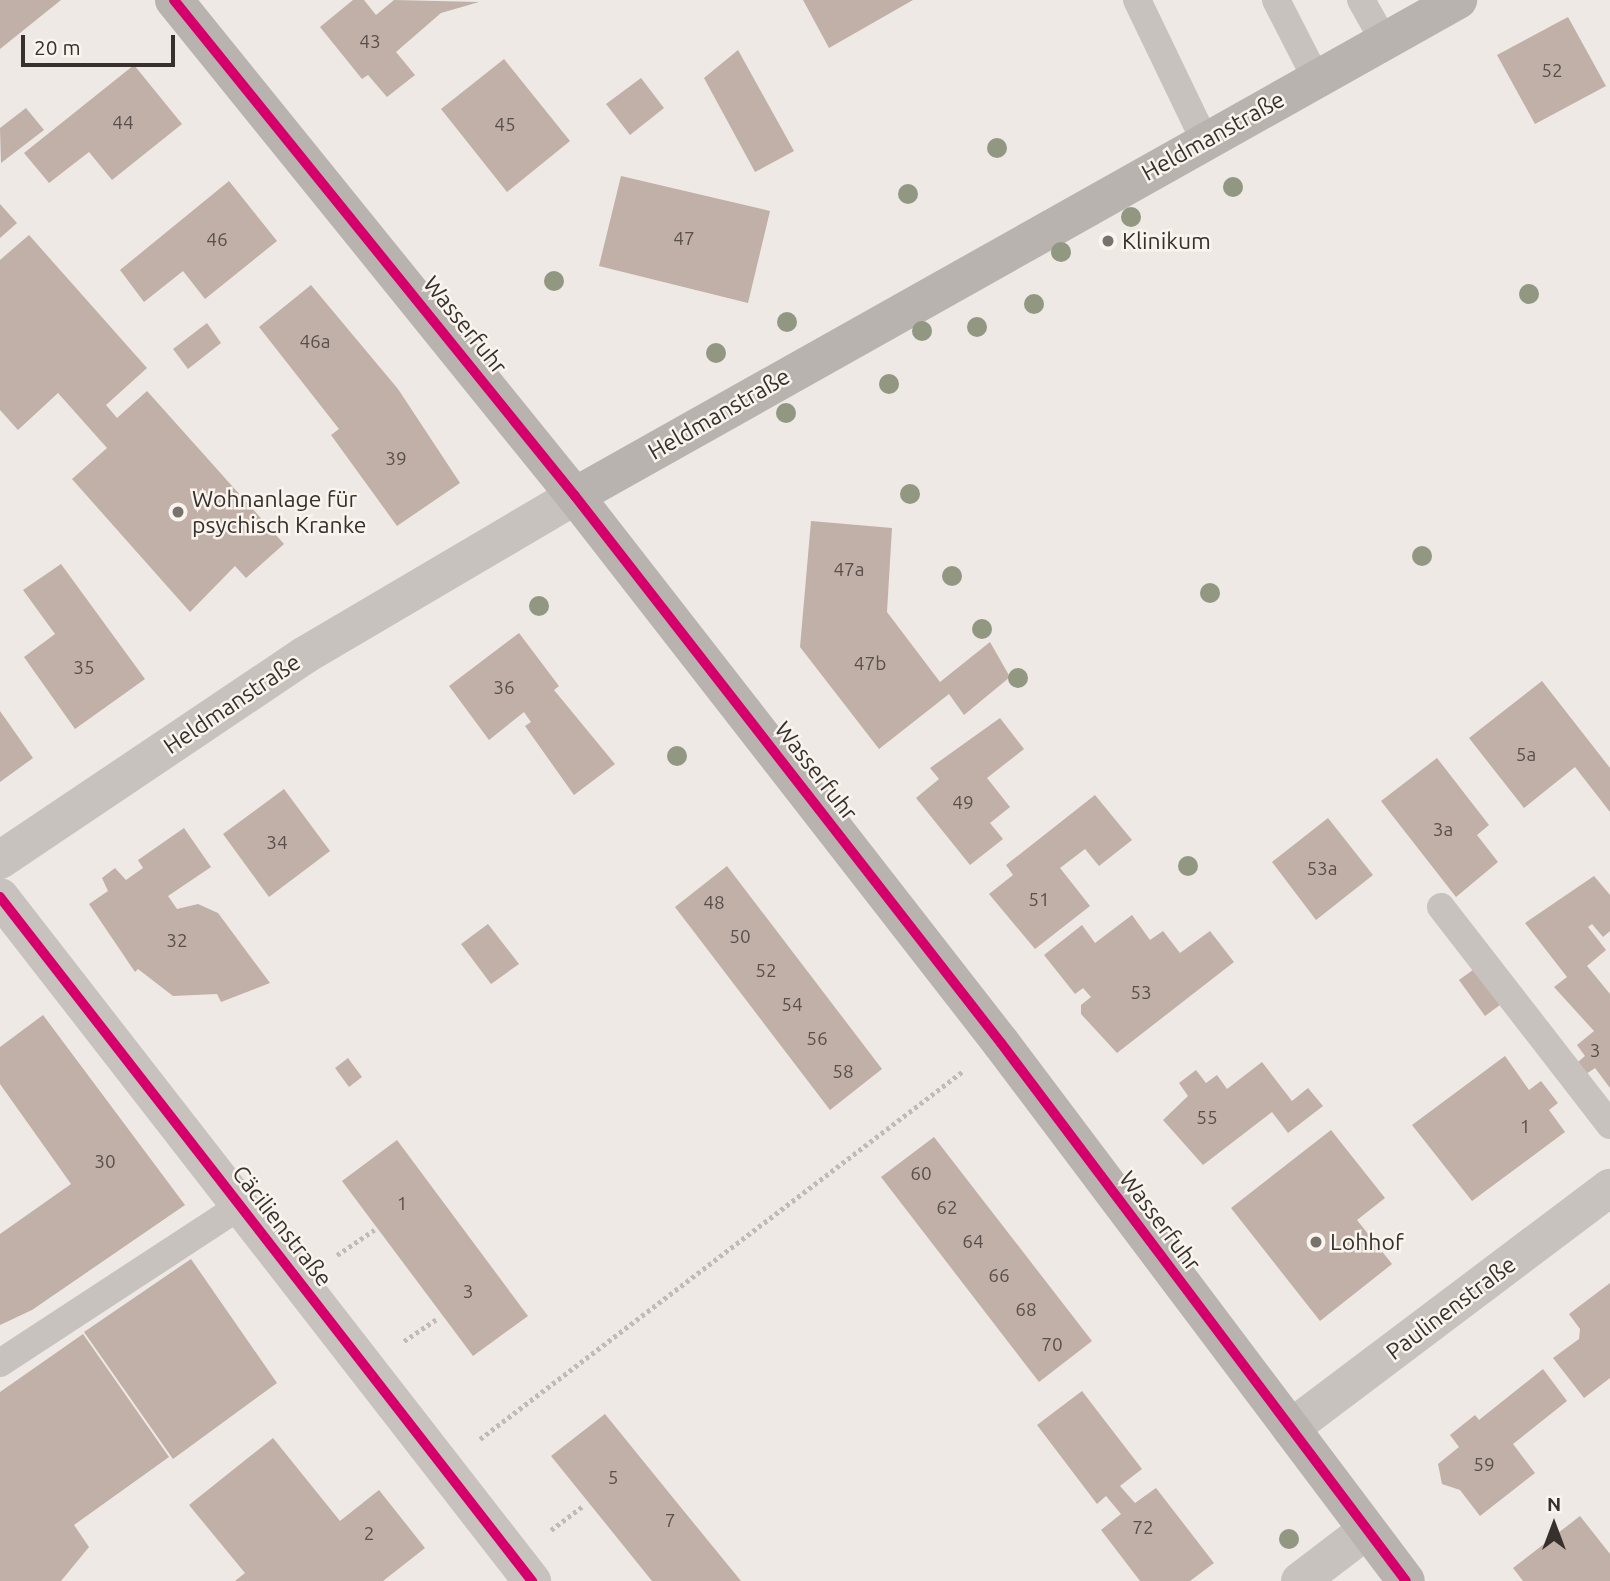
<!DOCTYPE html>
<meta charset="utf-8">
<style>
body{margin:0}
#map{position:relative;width:1610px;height:1581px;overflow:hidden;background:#eee9e4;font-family:Ubuntu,sans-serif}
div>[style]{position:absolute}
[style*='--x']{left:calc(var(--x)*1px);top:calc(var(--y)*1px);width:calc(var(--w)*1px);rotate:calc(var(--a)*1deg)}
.building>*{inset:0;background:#c0b0a8}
.path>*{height:4.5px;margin-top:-2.25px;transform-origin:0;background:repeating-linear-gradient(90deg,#c0bbb6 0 3.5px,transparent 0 7px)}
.service>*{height:28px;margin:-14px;padding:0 14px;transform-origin:14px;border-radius:14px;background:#c7c2be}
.minor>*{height:38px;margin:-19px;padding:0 19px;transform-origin:19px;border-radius:19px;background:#c7c2be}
.tertiary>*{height:38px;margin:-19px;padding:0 19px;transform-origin:19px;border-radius:19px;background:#c7c2be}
.secondary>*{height:38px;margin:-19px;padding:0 19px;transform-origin:19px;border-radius:19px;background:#b8b3ae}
.cycleway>*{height:10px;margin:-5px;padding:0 5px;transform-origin:5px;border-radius:5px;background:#d6006c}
.trees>*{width:20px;height:20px;margin:-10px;border-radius:50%;background:#929782}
.dots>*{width:19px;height:19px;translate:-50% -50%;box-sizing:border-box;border:4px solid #f9f4ee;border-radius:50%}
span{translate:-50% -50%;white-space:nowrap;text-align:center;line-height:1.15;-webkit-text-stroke:5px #f9f4ee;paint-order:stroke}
.number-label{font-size:19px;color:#5a504b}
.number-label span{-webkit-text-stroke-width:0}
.street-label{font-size:23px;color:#38302c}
.poi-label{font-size:23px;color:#38302c}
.left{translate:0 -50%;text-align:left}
.north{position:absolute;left:1519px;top:1490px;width:70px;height:70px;-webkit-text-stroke:5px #f9f4ee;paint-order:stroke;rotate:0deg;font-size:19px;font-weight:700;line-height:28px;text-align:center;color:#38302c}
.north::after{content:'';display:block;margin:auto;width:24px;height:32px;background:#38302c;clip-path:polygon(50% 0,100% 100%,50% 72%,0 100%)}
.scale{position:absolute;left:21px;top:35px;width:154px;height:32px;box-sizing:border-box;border:4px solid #38302c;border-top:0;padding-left:9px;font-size:21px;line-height:24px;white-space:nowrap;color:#38302c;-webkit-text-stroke:5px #f9f4ee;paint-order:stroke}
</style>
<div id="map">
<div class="building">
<div style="clip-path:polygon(0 0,61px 0,0 49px)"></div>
<div style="clip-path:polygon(353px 0,364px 0,376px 15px,394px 0,479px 2px,441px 13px,396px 52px,415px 75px,387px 97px,368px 75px,362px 79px,320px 27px)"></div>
<div style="clip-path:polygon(803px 0,913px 0,829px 48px)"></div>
<div style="clip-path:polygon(1568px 17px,1606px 86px,1535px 124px,1497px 55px)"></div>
<div style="clip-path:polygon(738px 50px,794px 151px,755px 172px,704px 78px)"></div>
<div style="clip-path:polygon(504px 59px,570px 141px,507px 192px,441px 109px)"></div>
<div style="clip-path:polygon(134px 65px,182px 124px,112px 180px,89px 152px,49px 183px,24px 153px)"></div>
<div style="clip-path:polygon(641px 78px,664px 108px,630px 135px,606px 104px)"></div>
<div style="clip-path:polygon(26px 108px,44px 130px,1px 163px,0 128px)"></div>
<div style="clip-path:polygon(621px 176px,770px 211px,748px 303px,599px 266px)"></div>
<div style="clip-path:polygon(229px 181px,277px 241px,205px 299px,183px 271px,144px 302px,120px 270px)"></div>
<div style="clip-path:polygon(0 204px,17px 223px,0 238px)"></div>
<div style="clip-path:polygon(29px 235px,147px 368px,106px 405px,117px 418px,147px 391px,284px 544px,246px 578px,235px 566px,190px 612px,72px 479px,107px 448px,58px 393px,18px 430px,0 410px,0 260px)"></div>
<div style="clip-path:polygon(311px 285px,398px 389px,460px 483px,397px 526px,331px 435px,339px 429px,259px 327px)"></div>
<div style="clip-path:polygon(207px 323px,221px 343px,188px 369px,173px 349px)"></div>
<div style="clip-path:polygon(811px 521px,892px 528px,887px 612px,940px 682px,990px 642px,1010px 677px,964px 715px,949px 694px,879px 749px,800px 647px)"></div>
<div style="clip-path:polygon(61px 564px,145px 679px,75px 729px,24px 657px,55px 634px,23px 590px)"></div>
<div style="clip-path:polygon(519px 633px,559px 686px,554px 690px,615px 764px,574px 795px,525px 726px,531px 722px,524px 712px,489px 740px,449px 686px)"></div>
<div style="clip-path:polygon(1542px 681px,1610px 768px,1610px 812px,1575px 767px,1524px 808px,1469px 738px)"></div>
<div style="clip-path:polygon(0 711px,33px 758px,0 782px)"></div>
<div style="clip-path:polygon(1000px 718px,1024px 749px,987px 778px,1010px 807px,990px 823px,1003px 839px,970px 865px,916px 798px,939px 779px,930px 768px)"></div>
<div style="clip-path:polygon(1437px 758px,1489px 825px,1477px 835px,1498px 862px,1456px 897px,1381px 801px)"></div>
<div style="clip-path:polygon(284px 789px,330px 851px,269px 897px,223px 834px)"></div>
<div style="clip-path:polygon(1095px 795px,1132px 840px,1099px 866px,1085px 849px,1060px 868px,1090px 906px,1035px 949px,989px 894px,1013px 875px,1006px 865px)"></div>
<div style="clip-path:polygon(1328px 818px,1373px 875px,1316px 920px,1272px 862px)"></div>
<div style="clip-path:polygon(184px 828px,211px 867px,168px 896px,177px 909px,198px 904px,218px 913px,270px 983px,221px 1002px,217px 994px,173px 996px,138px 969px,135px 972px,89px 904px,108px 891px,102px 878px,115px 868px,126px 880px,143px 868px,138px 860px)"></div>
<div style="clip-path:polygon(727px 866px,882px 1069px,830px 1110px,675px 907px)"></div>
<div style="clip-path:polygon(1594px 876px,1610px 895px,1610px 931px,1603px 937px,1592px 924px,1588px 927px,1606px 950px,1587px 966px,1610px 994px,1610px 1088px,1595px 1068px,1586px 1074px,1578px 1062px,1585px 1056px,1577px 1045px,1594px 1031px,1554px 987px,1567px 977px,1525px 923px)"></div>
<div style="clip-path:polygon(1132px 915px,1150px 940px,1163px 931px,1180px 953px,1210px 931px,1234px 962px,1117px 1053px,1081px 1014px,1081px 1005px,1091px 997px,1083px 988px,1075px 994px,1044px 955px,1082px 925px,1095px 943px)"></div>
<div style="clip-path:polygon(488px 924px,519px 964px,491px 984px,461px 944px)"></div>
<div style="clip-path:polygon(1477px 967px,1504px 1002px,1485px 1016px,1459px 980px)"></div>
<div style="clip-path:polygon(43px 1015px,185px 1205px,32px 1310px,0 1325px,0 1234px,71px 1184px,0 1084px,0 1047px)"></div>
<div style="clip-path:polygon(1505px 1056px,1529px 1090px,1541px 1081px,1558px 1103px,1549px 1110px,1565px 1132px,1472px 1201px,1412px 1125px)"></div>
<div style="clip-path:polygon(348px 1058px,362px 1077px,349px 1087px,335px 1068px)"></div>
<div style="clip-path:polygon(1262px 1062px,1292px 1101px,1308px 1088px,1323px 1106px,1288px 1133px,1272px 1112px,1203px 1165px,1163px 1120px,1188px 1096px,1179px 1083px,1196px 1070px,1206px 1083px,1217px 1075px,1227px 1089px)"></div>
<div style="clip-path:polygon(1331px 1130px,1385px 1198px,1357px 1220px,1392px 1264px,1320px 1321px,1231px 1208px)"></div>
<div style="clip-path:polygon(934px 1137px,1092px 1341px,1039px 1382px,881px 1177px)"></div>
<div style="clip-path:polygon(397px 1140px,528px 1316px,473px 1356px,342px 1181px)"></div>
<div style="clip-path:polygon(191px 1259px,277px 1383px,173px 1459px,84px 1332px)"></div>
<div style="clip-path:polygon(1610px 1283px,1610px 1378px,1584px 1398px,1553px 1358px,1579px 1339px,1580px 1329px,1569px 1314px)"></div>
<div style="clip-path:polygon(83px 1334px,169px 1457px,74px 1525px,89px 1547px,61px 1581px,0 1581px,0 1392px)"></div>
<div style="clip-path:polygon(1543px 1369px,1567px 1401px,1513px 1444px,1535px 1473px,1480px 1516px,1460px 1490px,1442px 1484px,1438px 1464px,1459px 1447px,1450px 1435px,1475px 1415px,1479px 1420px)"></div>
<div style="clip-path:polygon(1082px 1391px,1142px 1469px,1120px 1486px,1135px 1503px,1156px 1488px,1214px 1563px,1190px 1581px,1140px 1581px,1101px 1530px,1121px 1514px,1106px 1496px,1097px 1504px,1037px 1425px)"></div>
<div style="clip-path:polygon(605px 1414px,674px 1499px,741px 1581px,652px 1581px,551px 1456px)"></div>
<div style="clip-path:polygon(273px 1438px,340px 1521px,379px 1490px,425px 1548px,383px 1581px,235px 1581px,245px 1573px,189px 1505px)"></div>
<div style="clip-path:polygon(1580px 1516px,1610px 1554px,1610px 1581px,1523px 1581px,1513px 1568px)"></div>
</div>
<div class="path">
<div style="--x:337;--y:1255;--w:45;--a:-34"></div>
<div style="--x:404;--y:1341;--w:40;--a:-34"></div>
<div style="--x:480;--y:1439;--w:607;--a:-37.3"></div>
<div style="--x:551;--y:1530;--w:40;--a:-37"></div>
</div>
<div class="service">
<div style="--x:1137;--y:0;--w:157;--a:64.3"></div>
<div style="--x:1276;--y:0;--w:88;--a:62.9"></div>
<div style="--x:1361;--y:0;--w:47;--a:60.7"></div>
<div style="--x:1441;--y:907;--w:276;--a:52.2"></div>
<div style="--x:0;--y:1363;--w:287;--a:-33.2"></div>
</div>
<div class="minor">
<div style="--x:0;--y:897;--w:867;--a:52.13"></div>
<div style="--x:1291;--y:1428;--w:399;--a:-37"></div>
<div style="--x:1300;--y:1581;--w:84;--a:-37.3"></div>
</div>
<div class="tertiary">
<div style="--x:0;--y:860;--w:367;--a:-33.9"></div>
<div style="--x:305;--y:655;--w:313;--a:-30.5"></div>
</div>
<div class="secondary">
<div style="--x:174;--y:0;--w:638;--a:51.05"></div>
<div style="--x:575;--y:496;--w:693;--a:52.09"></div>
<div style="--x:1001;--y:1043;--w:673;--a:53.03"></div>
<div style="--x:575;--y:496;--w:1013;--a:-29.32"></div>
</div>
<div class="cycleway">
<div style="--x:174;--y:0;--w:638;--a:51.05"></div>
<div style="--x:575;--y:496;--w:693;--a:52.09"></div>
<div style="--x:1001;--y:1043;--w:673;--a:53.03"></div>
<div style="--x:0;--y:897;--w:867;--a:52.13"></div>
</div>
<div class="trees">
<div style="left:997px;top:148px"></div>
<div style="left:1233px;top:187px"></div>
<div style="left:908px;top:194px"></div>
<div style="left:1131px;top:217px"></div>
<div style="left:1061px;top:252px"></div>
<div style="left:554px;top:281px"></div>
<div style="left:1529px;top:294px"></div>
<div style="left:1034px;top:304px"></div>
<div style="left:787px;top:322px"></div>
<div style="left:977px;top:327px"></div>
<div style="left:922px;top:331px"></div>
<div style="left:716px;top:353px"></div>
<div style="left:889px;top:384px"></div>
<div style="left:786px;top:413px"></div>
<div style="left:910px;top:494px"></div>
<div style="left:1422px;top:556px"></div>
<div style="left:952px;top:576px"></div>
<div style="left:1210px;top:593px"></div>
<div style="left:539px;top:606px"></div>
<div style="left:982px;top:629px"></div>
<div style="left:1018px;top:678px"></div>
<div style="left:677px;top:756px"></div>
<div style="left:1188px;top:866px"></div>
<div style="left:1289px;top:1539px"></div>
</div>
<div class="dots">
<div style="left:1108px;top:241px;background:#78716c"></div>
<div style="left:178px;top:512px;background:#78716c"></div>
<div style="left:1316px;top:1242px;background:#78716c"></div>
</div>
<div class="number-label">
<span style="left:370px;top:42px">43</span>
<span style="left:1552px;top:71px">52</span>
<span style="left:123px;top:123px">44</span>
<span style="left:505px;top:125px">45</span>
<span style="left:684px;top:239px">47</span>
<span style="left:217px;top:240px">46</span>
<span style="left:315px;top:342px">46a</span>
<span style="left:396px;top:459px">39</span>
<span style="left:849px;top:570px">47a</span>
<span style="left:870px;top:664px">47b</span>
<span style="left:84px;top:668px">35</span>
<span style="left:504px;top:688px">36</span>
<span style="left:1526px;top:755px">5a</span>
<span style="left:963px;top:803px">49</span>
<span style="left:1443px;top:830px">3a</span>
<span style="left:277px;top:843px">34</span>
<span style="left:1322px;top:869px">53a</span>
<span style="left:1039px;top:900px">51</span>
<span style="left:714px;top:903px">48</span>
<span style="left:740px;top:937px">50</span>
<span style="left:177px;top:941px">32</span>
<span style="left:766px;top:971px">52</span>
<span style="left:1141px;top:993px">53</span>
<span style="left:792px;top:1005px">54</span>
<span style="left:817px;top:1039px">56</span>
<span style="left:1595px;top:1051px">3</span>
<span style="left:843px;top:1072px">58</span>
<span style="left:1207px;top:1118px">55</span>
<span style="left:1525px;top:1127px">1</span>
<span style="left:105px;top:1162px">30</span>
<span style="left:921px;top:1174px">60</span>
<span style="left:402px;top:1204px">1</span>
<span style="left:947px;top:1208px">62</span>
<span style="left:973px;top:1242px">64</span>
<span style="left:999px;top:1276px">66</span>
<span style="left:468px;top:1292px">3</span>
<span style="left:1026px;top:1310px">68</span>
<span style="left:1052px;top:1345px">70</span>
<span style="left:1484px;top:1465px">59</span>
<span style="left:613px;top:1478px">5</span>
<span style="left:670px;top:1521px">7</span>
<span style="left:1143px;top:1528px">72</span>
<span style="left:369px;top:1534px">2</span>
</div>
<div class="street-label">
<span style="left:1213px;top:136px;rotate:-29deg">Heldmanstraße</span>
<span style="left:465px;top:325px;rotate:51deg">Wasserfuhr</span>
<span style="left:719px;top:414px;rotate:-30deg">Heldmanstraße</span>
<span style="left:232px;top:704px;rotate:-34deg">Heldmanstraße</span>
<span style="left:816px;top:771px;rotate:52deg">Wasserfuhr</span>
<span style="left:1160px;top:1221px;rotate:53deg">Wasserfuhr</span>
<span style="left:282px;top:1226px;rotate:52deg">Cäcilienstraße</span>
<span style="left:1451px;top:1308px;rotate:-37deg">Paulinenstraße</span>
</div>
<div class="poi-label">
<span class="left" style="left:1122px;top:241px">Klinikum</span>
<span class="left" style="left:192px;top:512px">Wohnanlage für<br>psychisch Kranke</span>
<span class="left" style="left:1330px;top:1242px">Lohhof</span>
</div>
<div class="north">N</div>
<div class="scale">20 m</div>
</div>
